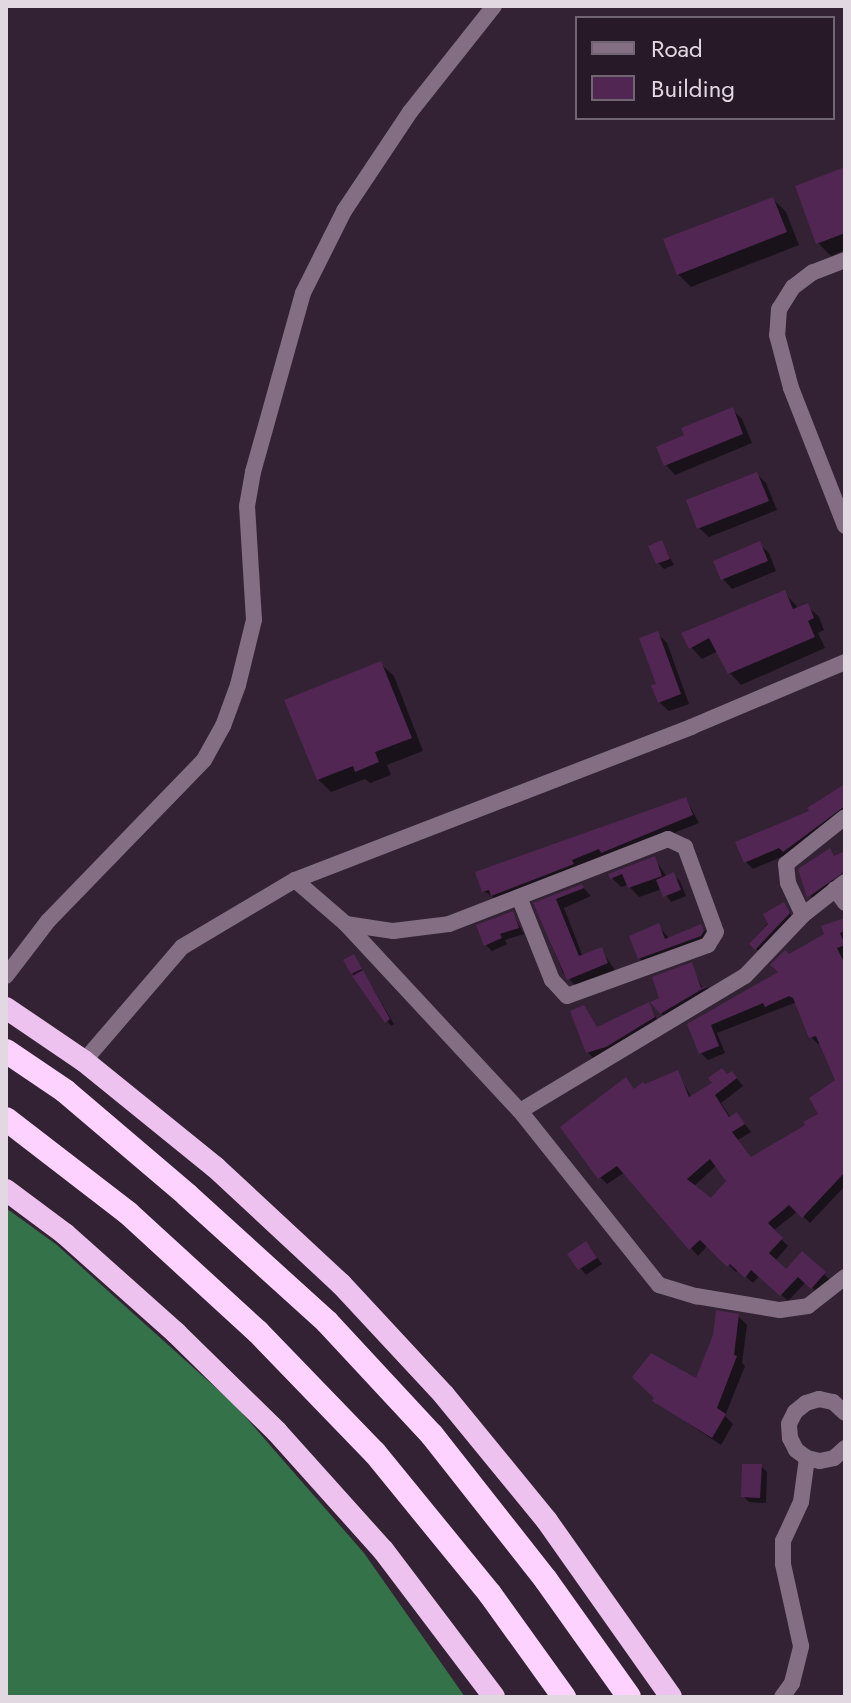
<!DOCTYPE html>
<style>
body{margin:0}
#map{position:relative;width:851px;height:1703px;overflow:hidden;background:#322233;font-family:Jost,sans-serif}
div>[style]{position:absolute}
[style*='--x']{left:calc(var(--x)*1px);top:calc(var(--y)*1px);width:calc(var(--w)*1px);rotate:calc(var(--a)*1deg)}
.forest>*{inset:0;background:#347249}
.shadow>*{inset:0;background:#0007}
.building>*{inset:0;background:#512653}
.minor>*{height:16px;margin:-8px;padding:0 8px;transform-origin:8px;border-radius:8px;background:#836e83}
.trunk>*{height:22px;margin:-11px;padding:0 11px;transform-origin:11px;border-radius:11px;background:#eec2ee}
.motorway>*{height:24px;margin:-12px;padding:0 12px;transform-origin:12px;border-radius:12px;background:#fdd2fe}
span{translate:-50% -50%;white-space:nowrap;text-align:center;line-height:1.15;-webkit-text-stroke:7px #281929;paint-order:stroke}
.frame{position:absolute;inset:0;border:8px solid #e2d8e2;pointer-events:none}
.legend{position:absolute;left:575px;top:16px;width:260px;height:104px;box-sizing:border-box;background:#281929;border:2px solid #726573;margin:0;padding:10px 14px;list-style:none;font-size:24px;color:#e2d8e2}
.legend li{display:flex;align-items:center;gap:16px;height:40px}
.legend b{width:40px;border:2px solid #726573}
</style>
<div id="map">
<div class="forest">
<div style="clip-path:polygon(6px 1208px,57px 1245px,235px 1405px,364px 1553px,465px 1697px,6px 1697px)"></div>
</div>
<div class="shadow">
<div style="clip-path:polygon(845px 169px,845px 250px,831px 256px,818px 243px)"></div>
<div style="clip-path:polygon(773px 199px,786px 212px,799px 245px,691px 287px,678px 274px)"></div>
<div style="clip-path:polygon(732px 409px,742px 419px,752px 443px,675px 475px,666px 465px,686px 436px)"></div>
<div style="clip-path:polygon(757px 474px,766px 483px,777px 510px,709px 537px,699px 528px)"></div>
<div style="clip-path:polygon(661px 542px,674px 565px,664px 569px,658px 563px)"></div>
<div style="clip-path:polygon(759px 544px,769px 553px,776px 571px,732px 589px,723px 579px,716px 562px)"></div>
<div style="clip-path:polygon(785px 593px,799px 609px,807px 606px,819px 617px,824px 630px,818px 633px,825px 648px,741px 685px,730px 673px,718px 651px,702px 659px,691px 647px)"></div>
<div style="clip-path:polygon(657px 633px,667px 643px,689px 704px,669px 711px,659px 702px)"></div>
<div style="clip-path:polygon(381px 664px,394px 676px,423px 751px,387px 765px,391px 775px,370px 783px,365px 779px,331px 792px,318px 779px)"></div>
<div style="clip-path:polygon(845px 787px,845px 815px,788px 854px,753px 869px,746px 862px,738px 843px,812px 812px)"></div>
<div style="clip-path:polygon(686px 799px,699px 823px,500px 902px,484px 891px)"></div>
<div style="clip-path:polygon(654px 858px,667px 877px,674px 875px,680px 881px,686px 896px,671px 902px,662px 889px,639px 897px,628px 885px,621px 887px,612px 878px)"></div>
<div style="clip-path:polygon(825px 859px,835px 884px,813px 901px,800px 870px)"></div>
<div style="clip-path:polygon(582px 886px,591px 896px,564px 908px,583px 957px,601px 949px,616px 972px,577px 987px,563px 973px,536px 904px)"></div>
<div style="clip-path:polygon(783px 904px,795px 920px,762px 954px,751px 944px)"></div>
<div style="clip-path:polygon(512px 913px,524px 934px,505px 940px,507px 944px,492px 951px,486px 945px)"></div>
<div style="clip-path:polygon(evenodd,845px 920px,845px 1186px,810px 1223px,798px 1211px,773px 1231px,788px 1246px,775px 1261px,786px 1272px,803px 1254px,831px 1281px,819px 1294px,806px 1282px,788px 1301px,760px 1275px,753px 1283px,738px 1270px,736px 1272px,708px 1245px,698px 1256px,625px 1172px,607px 1184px,600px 1177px,625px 1080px,635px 1091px,677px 1073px,692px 1098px,732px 1073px,743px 1086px,721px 1103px,731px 1118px,737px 1114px,751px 1132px,738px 1140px,752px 1159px,821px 1115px,837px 1080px,821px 1043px,818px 1044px,811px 1037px,797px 1002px,717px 1033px,725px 1053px,708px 1060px,701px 1053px,689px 1025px,781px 973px,789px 957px,845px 920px,717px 1165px,728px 1182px,711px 1201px,693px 1187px,717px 1165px)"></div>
<div style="clip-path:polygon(658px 926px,670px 939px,701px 927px,710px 936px,649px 967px,639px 958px)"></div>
<div style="clip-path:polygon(356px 959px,394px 1024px,391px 1026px,352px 973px)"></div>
<div style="clip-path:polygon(691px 965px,703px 989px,708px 987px,712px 991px,666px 1018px,661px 1013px,662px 999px)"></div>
<div style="clip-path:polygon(649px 1005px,659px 1023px,612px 1052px,593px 1058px,588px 1052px,584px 1008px,598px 1029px)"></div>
<div style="clip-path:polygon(586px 1244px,602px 1264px,586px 1275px,570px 1255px)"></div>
<div style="clip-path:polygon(738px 1316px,747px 1325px,742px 1363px,745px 1366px,725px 1416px,733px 1424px,721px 1445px,654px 1401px,697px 1381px)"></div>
<div style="clip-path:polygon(761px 1466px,767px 1472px,766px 1503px,749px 1502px,743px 1496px)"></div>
</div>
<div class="building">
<div style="clip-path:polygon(845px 167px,845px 233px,816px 244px,795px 186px)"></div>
<div style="clip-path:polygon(773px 197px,787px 232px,677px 275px,663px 239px)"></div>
<div style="clip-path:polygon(733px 407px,743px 434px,664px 466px,656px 447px,684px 435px,681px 428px)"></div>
<div style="clip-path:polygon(757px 472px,769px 501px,697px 529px,686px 500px)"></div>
<div style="clip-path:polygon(662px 540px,670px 559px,656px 564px,648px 546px)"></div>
<div style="clip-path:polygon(760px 541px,768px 561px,721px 580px,713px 561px)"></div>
<div style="clip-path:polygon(785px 590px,793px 609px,808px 603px,814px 618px,808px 621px,815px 637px,728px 674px,709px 638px,689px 649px,681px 633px)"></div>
<div style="clip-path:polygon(658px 631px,681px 694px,658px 703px,651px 685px,656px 684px,639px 638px)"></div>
<div style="clip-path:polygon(381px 661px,412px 738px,375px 752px,379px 762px,355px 772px,353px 766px,317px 780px,284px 700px)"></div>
<div style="clip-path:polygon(845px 784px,845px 806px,783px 852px,779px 848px,744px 863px,735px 842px,809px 811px,807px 808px)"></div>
<div style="clip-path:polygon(686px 797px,693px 815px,601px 853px,599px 849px,572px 860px,574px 864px,491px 896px,489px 890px,482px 892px,475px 872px)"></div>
<div style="clip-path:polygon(830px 848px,834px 856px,845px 851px,845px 871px,807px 898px,798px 869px)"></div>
<div style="clip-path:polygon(655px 856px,662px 876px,628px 888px,622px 874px,610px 879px,608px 874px)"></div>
<div style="clip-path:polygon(674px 872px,681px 890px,663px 897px,656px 880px)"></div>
<div style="clip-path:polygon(582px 884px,584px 888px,556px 899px,579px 956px,602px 947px,608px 963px,567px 980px,533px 903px)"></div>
<div style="clip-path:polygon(784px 902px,790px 913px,755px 950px,749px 944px,768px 924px,763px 914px)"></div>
<div style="clip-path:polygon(513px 911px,519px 928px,500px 934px,502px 938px,484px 946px,476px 925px)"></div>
<div style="clip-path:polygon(evenodd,845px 918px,845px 931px,840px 933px,845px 945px,837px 948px,845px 964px,845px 1172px,802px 1218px,789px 1205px,768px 1223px,783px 1238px,769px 1253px,786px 1269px,802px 1251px,826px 1272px,811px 1289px,798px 1277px,780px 1296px,751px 1270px,745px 1278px,730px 1264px,727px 1267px,700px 1240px,689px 1250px,617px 1166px,598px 1179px,560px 1127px,626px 1077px,634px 1089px,643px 1082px,645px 1084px,678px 1070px,689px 1097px,712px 1083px,708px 1078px,722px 1068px,727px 1074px,732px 1071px,737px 1078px,715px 1095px,729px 1117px,737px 1112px,745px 1124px,732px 1132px,751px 1157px,805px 1125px,803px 1122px,818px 1114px,809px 1098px,835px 1080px,816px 1036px,809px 1038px,793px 998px,789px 996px,765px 1007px,763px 1003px,711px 1025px,719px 1046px,699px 1054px,687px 1024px,778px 972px,770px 965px,785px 950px,789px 954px,824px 934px,821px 926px,845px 918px,710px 1159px,726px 1181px,711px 1198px,687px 1179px,710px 1159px)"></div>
<div style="clip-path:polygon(659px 923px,665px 939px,701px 924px,704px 931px,701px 936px,638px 959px,629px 936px)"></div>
<div style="clip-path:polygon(354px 954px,362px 969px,351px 974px,343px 960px)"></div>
<div style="clip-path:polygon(692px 962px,701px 988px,709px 985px,660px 1014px,650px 1002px,659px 998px,652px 977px)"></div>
<div style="clip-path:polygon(363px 970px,390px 1019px,385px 1023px,352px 976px)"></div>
<div style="clip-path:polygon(649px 1002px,655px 1017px,606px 1047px,586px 1053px,570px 1011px,584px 1005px,597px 1027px)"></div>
<div style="clip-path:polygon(586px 1241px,597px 1258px,578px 1270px,567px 1254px)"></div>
<div style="clip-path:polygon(716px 1310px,739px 1314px,734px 1355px,737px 1356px,717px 1408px,726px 1414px,712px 1438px,652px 1401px,654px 1398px,632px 1377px,651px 1353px,696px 1378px,713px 1335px)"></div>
<div style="clip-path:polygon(742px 1464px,762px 1464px,760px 1498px,741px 1497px)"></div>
</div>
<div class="minor">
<div style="--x:845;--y:260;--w:34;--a:159"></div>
<div style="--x:813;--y:272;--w:25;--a:143"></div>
<div style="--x:793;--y:287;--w:26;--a:122"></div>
<div style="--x:779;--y:309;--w:26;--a:94"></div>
<div style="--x:777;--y:335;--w:55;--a:75.2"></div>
<div style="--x:791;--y:388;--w:148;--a:68.6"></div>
<div style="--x:295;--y:880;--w:67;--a:40.8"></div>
<div style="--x:346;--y:924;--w:48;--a:8.5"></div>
<div style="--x:393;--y:931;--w:56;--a:-7.1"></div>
<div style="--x:449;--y:924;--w:235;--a:-21.2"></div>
<div style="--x:668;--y:839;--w:19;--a:25"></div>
<div style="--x:685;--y:847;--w:90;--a:70"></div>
<div style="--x:716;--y:932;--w:15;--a:122"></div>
<div style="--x:708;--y:945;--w:150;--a:160.1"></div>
<div style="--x:567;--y:996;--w:22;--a:-133"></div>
<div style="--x:552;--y:980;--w:89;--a:-111.7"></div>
<div style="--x:835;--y:889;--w:17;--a:54"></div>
<div style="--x:803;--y:915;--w:35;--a:-115"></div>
<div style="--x:788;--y:883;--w:19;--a:-96"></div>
<div style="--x:786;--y:864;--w:75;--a:-38.5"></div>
<div style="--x:346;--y:924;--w:255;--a:47.1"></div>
<div style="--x:520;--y:1111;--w:223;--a:51.4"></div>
<div style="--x:659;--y:1285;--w:39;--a:17"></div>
<div style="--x:696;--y:1296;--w:85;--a:9.5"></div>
<div style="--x:780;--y:1310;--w:28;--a:-8"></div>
<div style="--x:808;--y:1306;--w:47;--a:-38.1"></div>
<div style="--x:6;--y:976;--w:69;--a:-52.6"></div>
<div style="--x:48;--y:921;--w:224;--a:-45.9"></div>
<div style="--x:204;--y:760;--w:39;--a:-61"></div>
<div style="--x:223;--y:726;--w:44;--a:-69.9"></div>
<div style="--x:238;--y:685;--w:67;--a:-76.2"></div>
<div style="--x:254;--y:620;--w:114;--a:-93.5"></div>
<div style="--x:247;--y:506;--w:35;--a:-80"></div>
<div style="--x:253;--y:472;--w:186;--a:-74.4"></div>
<div style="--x:303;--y:293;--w:92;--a:-63.4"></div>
<div style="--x:344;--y:211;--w:119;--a:-56.3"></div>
<div style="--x:410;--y:112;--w:135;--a:-51.6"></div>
<div style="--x:84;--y:1061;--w:150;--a:-49.3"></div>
<div style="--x:182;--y:947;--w:131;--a:-30.7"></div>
<div style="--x:295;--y:880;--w:425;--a:-21.1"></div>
<div style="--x:691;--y:727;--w:167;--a:-22.9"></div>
<div style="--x:520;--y:1111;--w:262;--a:-31"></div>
<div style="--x:745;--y:976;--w:84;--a:-46.4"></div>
<div style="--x:803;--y:915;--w:53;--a:-38.2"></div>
<div style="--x:845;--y:1413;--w:16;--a:-137"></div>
<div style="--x:833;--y:1402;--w:14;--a:-168"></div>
<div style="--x:819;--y:1399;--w:14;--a:163"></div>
<div style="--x:806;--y:1403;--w:14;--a:141"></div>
<div style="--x:795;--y:1412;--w:13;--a:117"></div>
<div style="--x:789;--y:1424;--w:14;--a:86"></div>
<div style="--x:790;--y:1438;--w:13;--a:63"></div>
<div style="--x:796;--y:1450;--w:14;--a:36"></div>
<div style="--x:807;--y:1458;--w:13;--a:13"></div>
<div style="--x:820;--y:1461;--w:14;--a:-12"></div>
<div style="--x:834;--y:1458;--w:15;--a:-42"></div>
<div style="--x:782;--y:1697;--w:17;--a:-54"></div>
<div style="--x:792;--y:1683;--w:38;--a:-76"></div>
<div style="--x:801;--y:1646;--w:84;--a:-102.4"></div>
<div style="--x:783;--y:1564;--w:23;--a:-90"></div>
<div style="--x:783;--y:1541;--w:43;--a:-65.2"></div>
<div style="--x:801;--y:1502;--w:44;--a:-82.2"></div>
</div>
<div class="trunk">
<div style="--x:6;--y:1008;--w:94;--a:34.2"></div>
<div style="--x:84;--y:1061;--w:169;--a:39"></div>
<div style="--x:215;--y:1167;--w:172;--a:42.9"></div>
<div style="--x:341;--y:1284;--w:151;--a:47.1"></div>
<div style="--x:444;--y:1395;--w:163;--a:50.7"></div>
<div style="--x:547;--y:1521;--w:215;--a:54.8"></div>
<div style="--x:6;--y:1190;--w:74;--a:36.7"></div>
<div style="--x:65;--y:1234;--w:149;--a:41.7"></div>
<div style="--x:176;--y:1333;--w:141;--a:44.4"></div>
<div style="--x:277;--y:1432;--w:159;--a:48.1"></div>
<div style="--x:383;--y:1550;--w:184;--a:52.9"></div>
</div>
<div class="motorway">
<div style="--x:6;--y:1051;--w:71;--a:34.1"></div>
<div style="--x:65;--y:1091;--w:160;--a:40.4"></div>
<div style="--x:187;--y:1195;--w:189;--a:42.2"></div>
<div style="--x:327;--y:1322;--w:154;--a:47.1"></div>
<div style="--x:432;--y:1435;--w:184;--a:51.8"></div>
<div style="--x:546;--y:1580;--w:143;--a:54.6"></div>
<div style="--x:6;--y:1119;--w:154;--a:37.6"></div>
<div style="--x:128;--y:1213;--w:176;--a:42.5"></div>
<div style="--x:258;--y:1332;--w:168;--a:46"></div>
<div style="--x:375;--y:1453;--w:182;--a:50.8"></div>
<div style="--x:490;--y:1594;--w:127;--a:54.3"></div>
</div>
<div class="frame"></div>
<ul class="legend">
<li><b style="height:10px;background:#836e83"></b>Road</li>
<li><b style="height:22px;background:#512653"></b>Building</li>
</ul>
</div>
